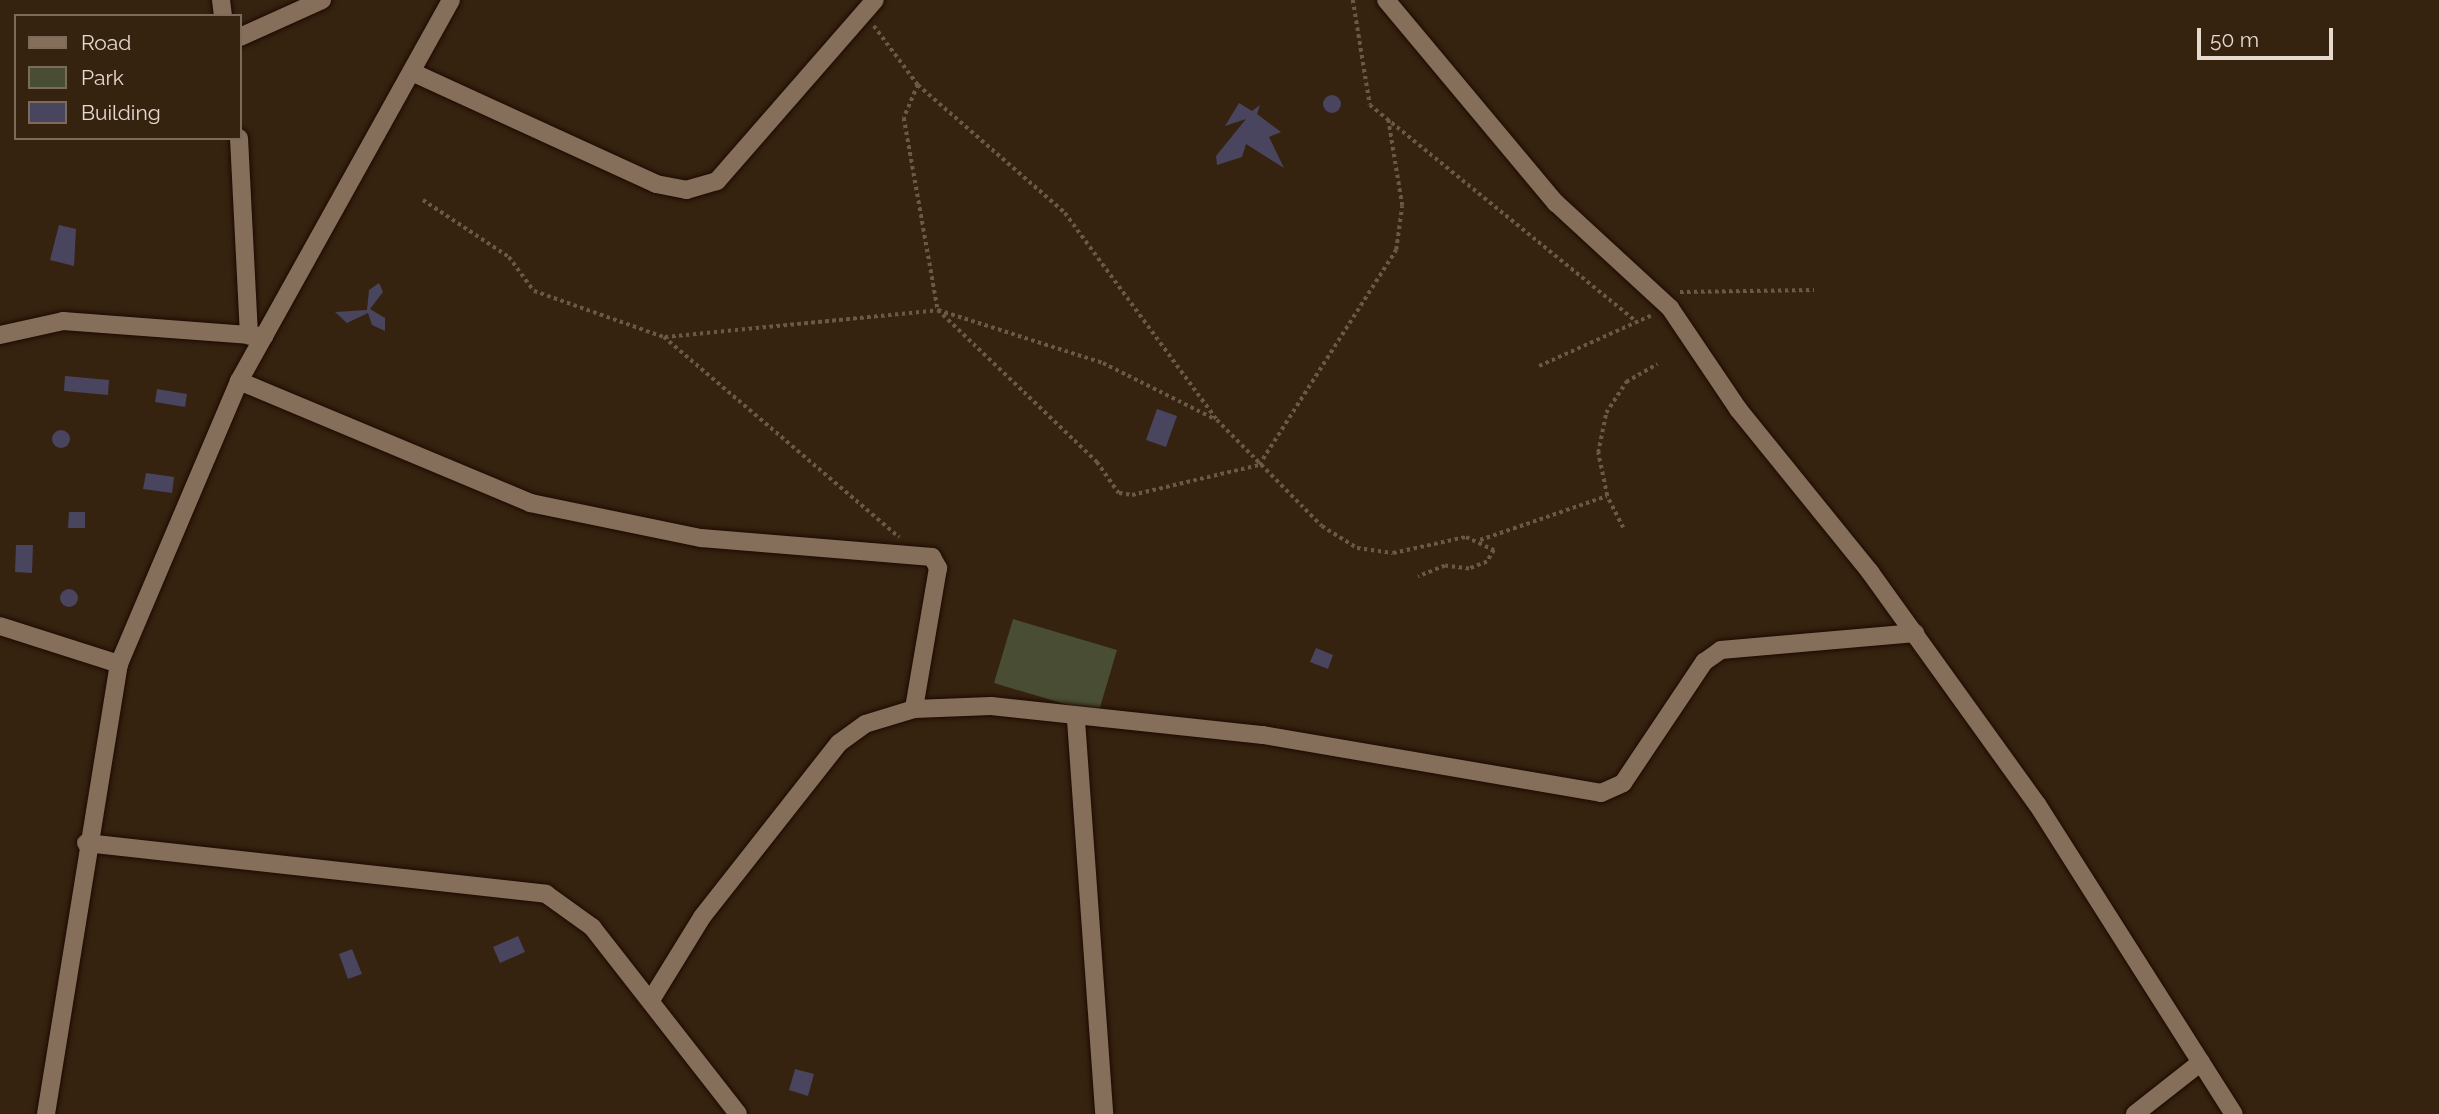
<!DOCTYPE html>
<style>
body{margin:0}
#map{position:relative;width:2439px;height:1114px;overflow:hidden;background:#35220f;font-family:Raleway,sans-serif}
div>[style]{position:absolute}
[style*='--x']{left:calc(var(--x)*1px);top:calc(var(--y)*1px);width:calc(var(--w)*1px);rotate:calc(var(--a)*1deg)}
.green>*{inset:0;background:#484d33}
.building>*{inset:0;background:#49455f}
.round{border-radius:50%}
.path>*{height:3.5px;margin-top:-1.75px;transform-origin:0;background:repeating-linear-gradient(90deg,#6a5948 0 3.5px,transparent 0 7px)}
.roads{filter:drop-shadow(0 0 2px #1c0a00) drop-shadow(0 0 2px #1c0a00)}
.minor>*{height:18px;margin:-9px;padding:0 9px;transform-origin:9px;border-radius:9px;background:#866f5a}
span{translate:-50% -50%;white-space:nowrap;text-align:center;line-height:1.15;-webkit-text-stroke:5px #35220f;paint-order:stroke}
.legend{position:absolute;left:14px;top:14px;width:228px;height:126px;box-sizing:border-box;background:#35220f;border:2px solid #7c6b5b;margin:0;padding:9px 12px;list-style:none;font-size:21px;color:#e6d9ce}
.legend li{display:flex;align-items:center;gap:14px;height:35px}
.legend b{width:35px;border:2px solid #7c6b5b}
.scale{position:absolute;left:2197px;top:28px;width:136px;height:32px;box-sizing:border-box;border:4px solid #e6d9ce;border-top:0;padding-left:9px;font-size:21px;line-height:24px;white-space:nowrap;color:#e6d9ce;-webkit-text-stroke:5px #35220f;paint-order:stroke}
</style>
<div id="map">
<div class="green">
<div style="clip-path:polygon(1013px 619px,1117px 650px,1098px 714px,994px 683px)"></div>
</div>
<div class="building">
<div class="round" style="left:1323px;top:95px;width:18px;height:18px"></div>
<div style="clip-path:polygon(1239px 103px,1252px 111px,1260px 105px,1257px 114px,1281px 132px,1269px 137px,1284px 168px,1246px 144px,1242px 157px,1217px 165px,1216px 156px,1246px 119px,1225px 126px)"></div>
<div style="clip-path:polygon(59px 225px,76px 229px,74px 266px,50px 260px)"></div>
<div style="clip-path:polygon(379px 283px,383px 292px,370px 309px,385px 318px,385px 331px,372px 325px,368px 313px,347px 323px,335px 312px,367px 310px,369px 290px)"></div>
<div style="clip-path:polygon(65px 376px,109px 380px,108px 395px,64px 391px)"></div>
<div style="clip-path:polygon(157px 389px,187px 394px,185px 407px,155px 402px)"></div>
<div style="clip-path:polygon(1157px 409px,1177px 416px,1166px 447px,1146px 440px)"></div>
<div class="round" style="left:52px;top:430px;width:18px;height:18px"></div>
<div style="clip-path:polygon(146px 473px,174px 477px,172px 493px,143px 489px)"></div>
<div style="clip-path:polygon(69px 512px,85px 512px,85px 528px,68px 528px)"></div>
<div style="clip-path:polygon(16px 545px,33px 545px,32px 573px,15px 572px)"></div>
<div class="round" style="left:60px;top:589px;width:18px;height:18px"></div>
<div style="clip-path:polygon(1316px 648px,1333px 655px,1328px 669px,1310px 662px)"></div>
<div style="clip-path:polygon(518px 936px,525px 952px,500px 963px,493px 947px)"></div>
<div style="clip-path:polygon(352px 949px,362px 974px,348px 979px,339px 954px)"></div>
<div style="clip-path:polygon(795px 1069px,814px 1074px,808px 1096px,789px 1090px)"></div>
</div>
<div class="path">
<div style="--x:1353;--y:0;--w:106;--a:80.8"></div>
<div style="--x:1370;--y:105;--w:343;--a:39.1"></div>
<div style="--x:874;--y:26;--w:74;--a:53.3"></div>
<div style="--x:918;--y:85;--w:195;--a:41"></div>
<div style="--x:1065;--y:213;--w:257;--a:53.7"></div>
<div style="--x:1217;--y:420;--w:149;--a:45.3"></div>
<div style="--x:1322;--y:526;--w:41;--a:32.2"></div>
<div style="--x:1357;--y:548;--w:36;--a:8"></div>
<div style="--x:1393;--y:553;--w:75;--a:-12.4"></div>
<div style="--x:1466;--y:537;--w:31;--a:25"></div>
<div style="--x:1494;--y:550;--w:14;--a:120"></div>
<div style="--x:1487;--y:562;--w:19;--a:159"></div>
<div style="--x:1469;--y:569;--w:24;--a:-173"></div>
<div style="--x:1445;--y:566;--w:29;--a:158"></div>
<div style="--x:918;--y:85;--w:36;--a:113"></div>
<div style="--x:904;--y:118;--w:195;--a:80"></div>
<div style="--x:938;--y:310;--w:220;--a:43.7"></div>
<div style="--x:1097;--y:462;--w:38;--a:55"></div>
<div style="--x:1119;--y:493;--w:13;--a:9"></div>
<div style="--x:1132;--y:495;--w:130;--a:-13.3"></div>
<div style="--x:1259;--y:465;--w:255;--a:-57.5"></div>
<div style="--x:1396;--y:250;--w:44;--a:-82.2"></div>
<div style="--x:1402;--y:206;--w:87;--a:-99.2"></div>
<div style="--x:423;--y:200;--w:103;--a:33.5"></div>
<div style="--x:509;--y:257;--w:42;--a:53.7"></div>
<div style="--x:534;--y:291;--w:138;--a:19.5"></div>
<div style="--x:664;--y:337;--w:309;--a:40.4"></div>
<div style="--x:1680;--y:292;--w:134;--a:-0.9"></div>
<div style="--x:665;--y:337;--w:274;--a:-5.6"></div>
<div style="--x:938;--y:310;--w:173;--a:17.8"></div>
<div style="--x:1103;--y:363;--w:125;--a:26.6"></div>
<div style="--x:1539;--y:366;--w:124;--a:-24.3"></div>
<div style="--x:1623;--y:528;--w:36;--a:-117"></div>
<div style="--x:1607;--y:496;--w:44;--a:-101.8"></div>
<div style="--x:1598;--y:453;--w:41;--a:-78.7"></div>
<div style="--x:1606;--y:413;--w:37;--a:-57"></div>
<div style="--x:1626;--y:382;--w:36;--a:-30"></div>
<div style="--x:1480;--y:540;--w:134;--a:-19.1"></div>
</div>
<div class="roads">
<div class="minor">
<div style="--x:221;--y:0;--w:16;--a:83"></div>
<div style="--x:1386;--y:0;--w:265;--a:50.1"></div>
<div style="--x:1556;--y:203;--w:155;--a:42.6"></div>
<div style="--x:1670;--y:308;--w:122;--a:56"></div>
<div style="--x:1738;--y:409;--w:210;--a:51"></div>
<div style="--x:1870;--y:572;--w:286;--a:54.3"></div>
<div style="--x:2037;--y:804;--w:367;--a:57.6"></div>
<div style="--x:240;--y:37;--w:90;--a:-24.3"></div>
<div style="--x:414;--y:73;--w:266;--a:24.6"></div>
<div style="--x:656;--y:184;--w:31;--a:11"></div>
<div style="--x:686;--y:190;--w:32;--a:-16"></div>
<div style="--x:717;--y:181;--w:240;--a:-48.9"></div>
<div style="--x:239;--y:138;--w:198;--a:87.1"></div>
<div style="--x:0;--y:335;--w:65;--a:-12.5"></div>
<div style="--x:63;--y:321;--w:202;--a:4.3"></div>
<div style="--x:239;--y:381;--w:316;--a:22.7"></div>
<div style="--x:530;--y:503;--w:175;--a:11.6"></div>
<div style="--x:701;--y:538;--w:232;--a:4.7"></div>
<div style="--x:932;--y:557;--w:13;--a:61"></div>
<div style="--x:938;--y:568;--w:143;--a:99.7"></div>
<div style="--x:0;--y:626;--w:125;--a:17.7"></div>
<div style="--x:1076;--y:720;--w:395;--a:85.9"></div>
<div style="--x:86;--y:843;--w:463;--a:6.3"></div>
<div style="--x:546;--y:894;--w:57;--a:35.7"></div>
<div style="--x:592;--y:927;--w:237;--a:52"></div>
<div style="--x:651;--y:1000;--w:97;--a:-58.4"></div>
<div style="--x:702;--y:917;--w:221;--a:-51.8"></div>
<div style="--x:839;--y:743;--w:32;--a:-36"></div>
<div style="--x:865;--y:724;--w:51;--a:-17"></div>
<div style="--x:914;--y:709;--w:77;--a:-2.2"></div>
<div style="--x:991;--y:706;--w:274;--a:6.1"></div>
<div style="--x:1263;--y:735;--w:343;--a:9.7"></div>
<div style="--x:1601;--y:793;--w:24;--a:-24"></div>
<div style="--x:1623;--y:783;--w:146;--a:-56.2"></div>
<div style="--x:1704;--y:662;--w:21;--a:-35"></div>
<div style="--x:1721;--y:650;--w:195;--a:-5"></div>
<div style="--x:46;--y:1114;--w:456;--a:-80.8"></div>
<div style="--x:119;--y:664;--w:307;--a:-67"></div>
<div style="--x:239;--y:381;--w:436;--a:-60.9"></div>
<div style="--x:2135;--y:1114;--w:84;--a:-38.2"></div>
</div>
</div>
<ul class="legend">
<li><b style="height:9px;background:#866f5a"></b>Road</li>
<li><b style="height:19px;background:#484d33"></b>Park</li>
<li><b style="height:19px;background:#49455f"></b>Building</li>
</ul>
<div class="scale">50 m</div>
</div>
